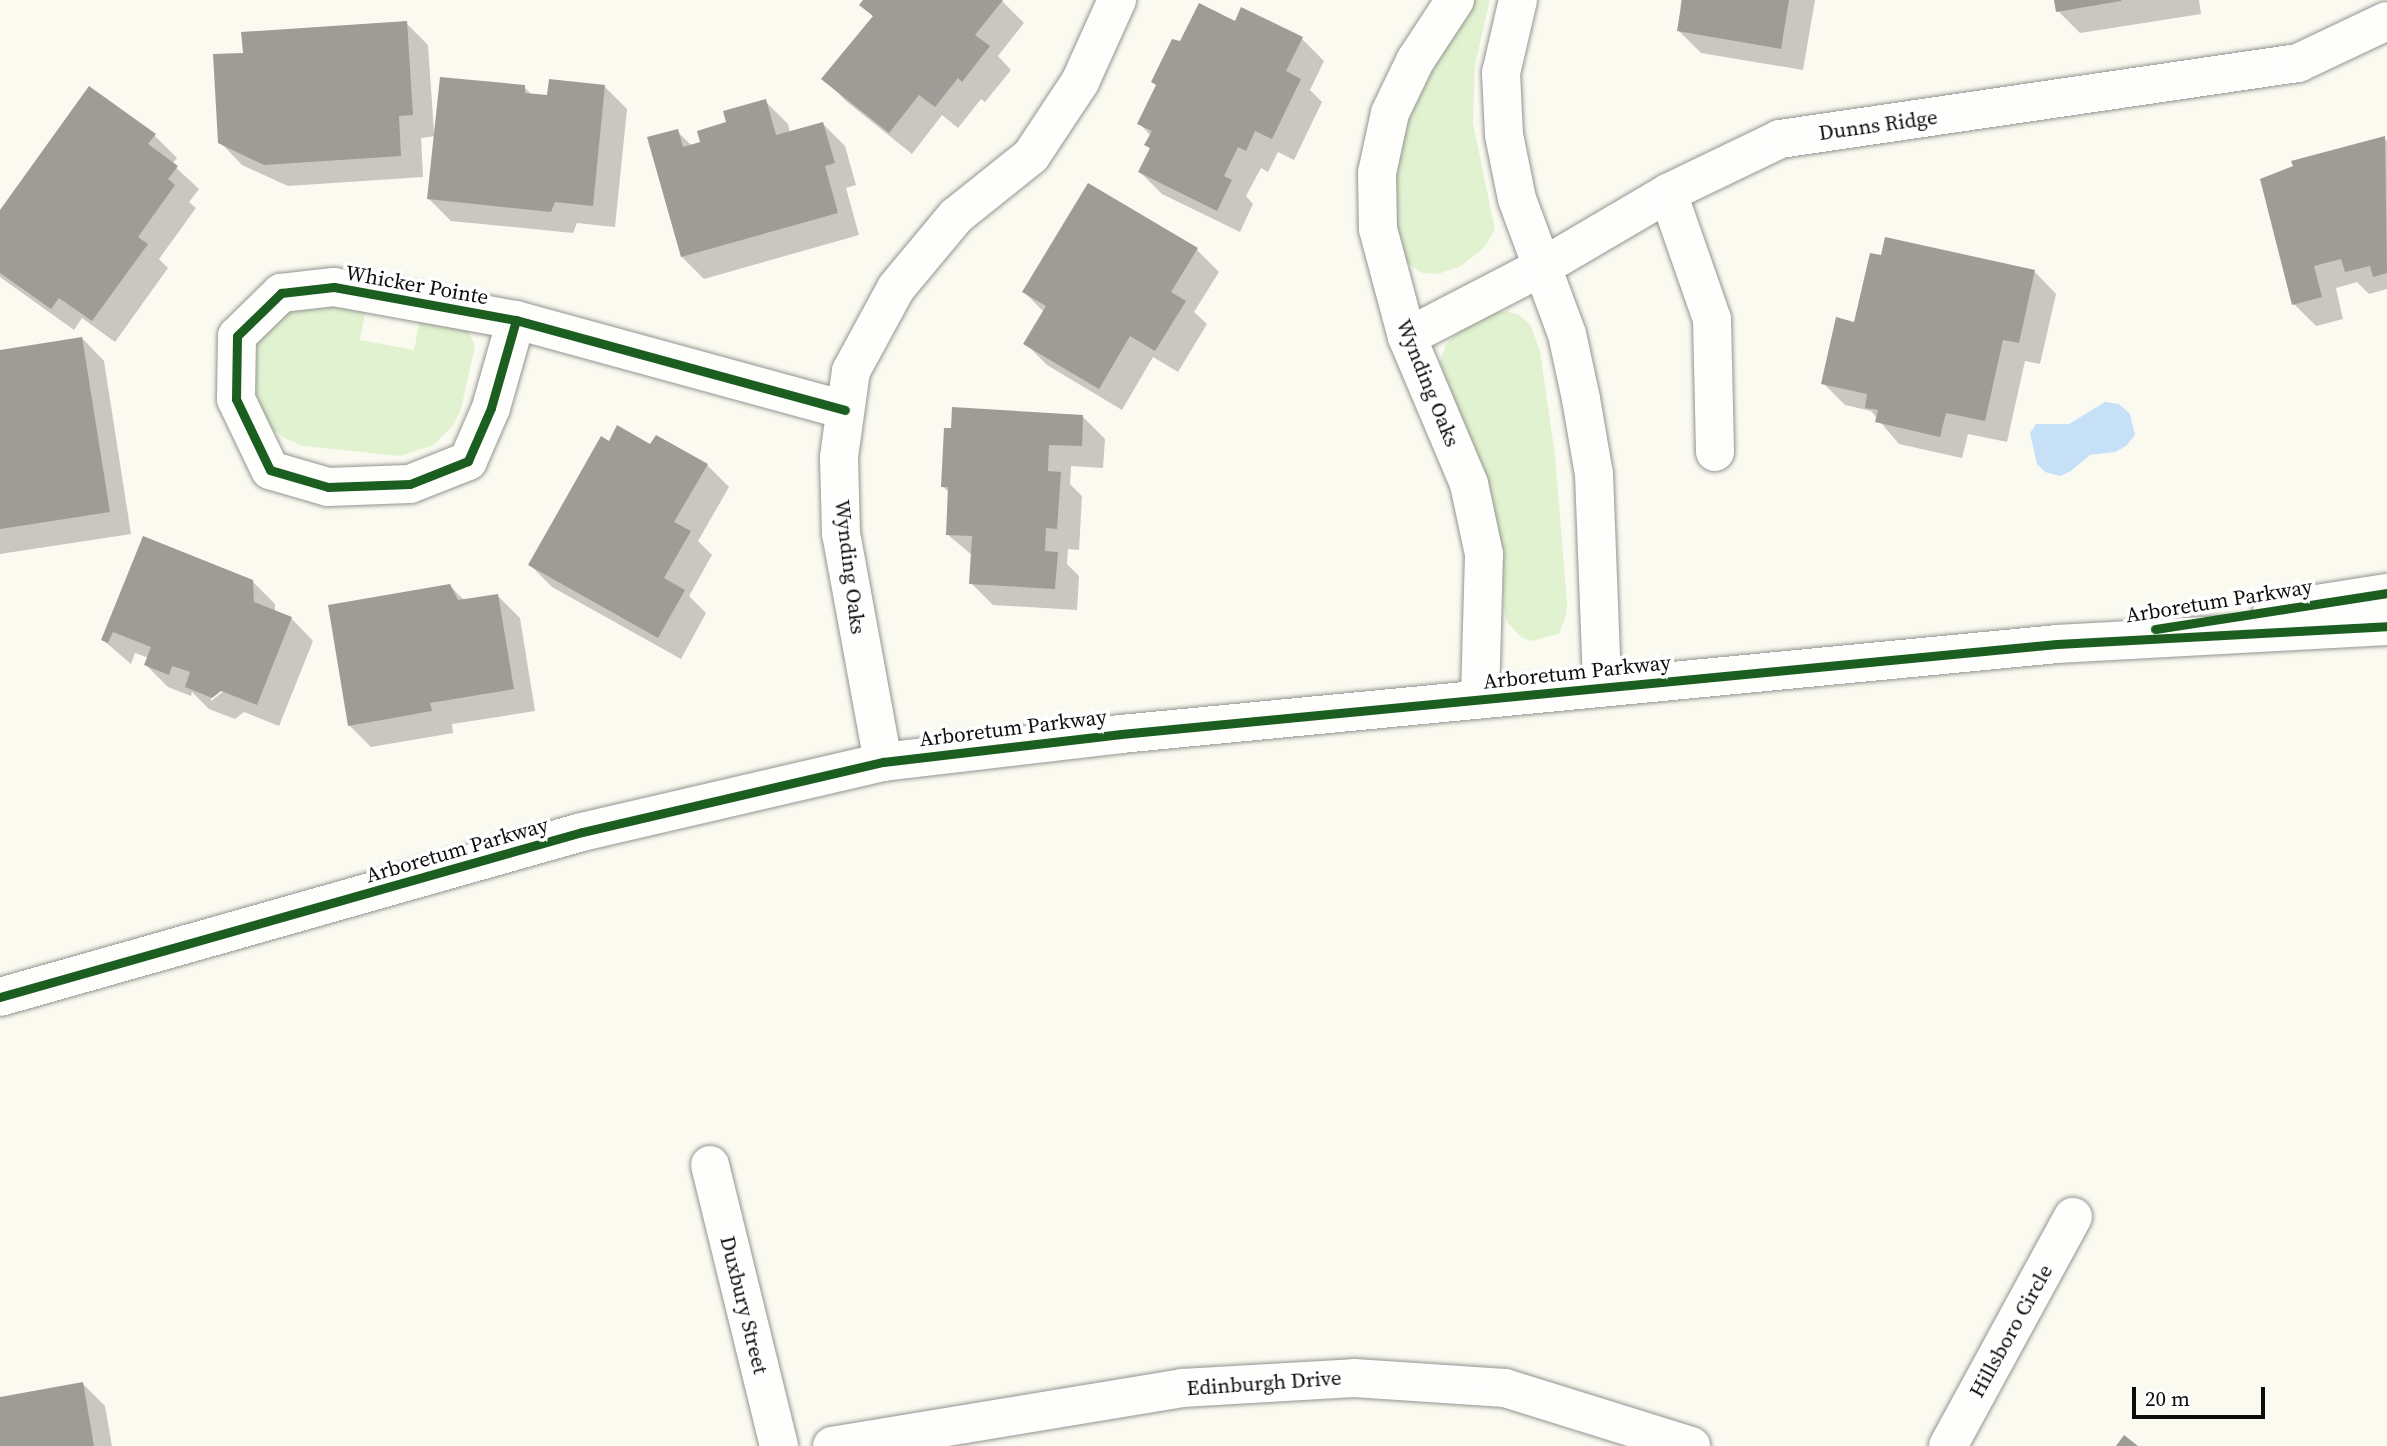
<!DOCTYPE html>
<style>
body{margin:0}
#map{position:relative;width:2387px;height:1446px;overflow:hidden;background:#fbfaf1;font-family:"Source Serif 4",serif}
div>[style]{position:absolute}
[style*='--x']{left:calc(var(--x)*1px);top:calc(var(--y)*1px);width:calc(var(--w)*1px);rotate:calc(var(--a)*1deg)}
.green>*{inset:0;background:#e1f2d0}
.water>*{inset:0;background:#c6e0f7}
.shadow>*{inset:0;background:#0003}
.building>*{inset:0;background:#9e9c97}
.roads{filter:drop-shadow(0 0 2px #949490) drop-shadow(0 0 2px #949490)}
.minor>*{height:38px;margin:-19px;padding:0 19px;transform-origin:19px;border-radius:19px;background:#fefefd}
.cycleway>*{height:9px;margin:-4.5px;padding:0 4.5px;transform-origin:4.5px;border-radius:4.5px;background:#1b5e20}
span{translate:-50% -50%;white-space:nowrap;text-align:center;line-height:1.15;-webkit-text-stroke:7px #fff;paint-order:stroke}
.street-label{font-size:21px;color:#0d0d0d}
.scale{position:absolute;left:2132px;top:1387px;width:133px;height:32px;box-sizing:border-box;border:4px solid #0d0d0d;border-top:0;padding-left:9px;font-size:21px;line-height:24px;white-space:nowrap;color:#0d0d0d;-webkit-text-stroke:5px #fff;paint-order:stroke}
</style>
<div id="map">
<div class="green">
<div style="clip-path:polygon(1475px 0,1490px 0,1475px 65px,1473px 123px,1495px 230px,1484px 248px,1461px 266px,1438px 274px,1422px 273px,1407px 263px,1396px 240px,1395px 176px,1398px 149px,1415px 96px,1461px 17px)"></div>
<div style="clip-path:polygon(367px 303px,360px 340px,414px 350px,421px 313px,466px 326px,475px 346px,461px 409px,454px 424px,434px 445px,400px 456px,303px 446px,286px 439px,271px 428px,251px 397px,252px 357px,260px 339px,283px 311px)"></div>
<div style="clip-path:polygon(1507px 311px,1519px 315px,1530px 324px,1540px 351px,1555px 455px,1567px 602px,1566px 616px,1559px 634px,1530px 641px,1521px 637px,1506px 621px,1500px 560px,1440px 362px,1446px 344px,1465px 326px,1494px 313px)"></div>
</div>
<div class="water">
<div style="clip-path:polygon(2105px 402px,2119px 404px,2130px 414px,2135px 435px,2126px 446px,2115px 452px,2090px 455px,2071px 471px,2060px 476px,2045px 472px,2037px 464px,2030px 433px,2036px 424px,2069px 424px)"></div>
</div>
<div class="shadow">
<div style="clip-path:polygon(865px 0,1001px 0,1024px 23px,998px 56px,1011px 70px,985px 102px,981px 99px,958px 128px,942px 115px,912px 154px,846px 101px,824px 79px,874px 17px,861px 5px)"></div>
<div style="clip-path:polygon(1681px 0,1815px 0,1803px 70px,1701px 53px,1679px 31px)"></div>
<div style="clip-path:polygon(2056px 0,2199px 0,2201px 14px,2080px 33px,2058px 11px)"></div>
<div style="clip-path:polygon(406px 23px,428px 45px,434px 132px,524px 87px,532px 95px,549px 97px,605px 87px,627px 109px,615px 227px,577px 223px,573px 233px,451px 221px,429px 199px,436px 136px,421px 138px,423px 177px,288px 186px,242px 165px,220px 142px,245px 54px)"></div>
<div style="clip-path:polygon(1236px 23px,1302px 39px,1324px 61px,1310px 90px,1322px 102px,1294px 160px,1278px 152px,1268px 172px,1261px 168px,1246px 196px,1253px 204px,1240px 232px,1162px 194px,1140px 172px,1151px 150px,1147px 145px,1151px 136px,1139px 123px,1181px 43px)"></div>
<div style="clip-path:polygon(90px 88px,155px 136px,177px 158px,172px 164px,199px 189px,189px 202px,196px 208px,159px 259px,168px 268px,115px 342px,82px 318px,74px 330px,0 277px,0 213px)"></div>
<div style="clip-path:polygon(765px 101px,788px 124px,790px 133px,823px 124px,845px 146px,856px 185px,846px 188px,859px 235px,704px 279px,682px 257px,677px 131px,692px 146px,702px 143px)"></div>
<div style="clip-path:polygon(2384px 138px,2387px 141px,2387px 289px,2369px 294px,2357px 282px,2336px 288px,2343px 319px,2316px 326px,2294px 304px,2262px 180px)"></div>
<div style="clip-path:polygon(1197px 250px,1219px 272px,1194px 312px,1207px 324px,1178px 372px,1153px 357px,1122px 410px,1047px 365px,1025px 343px,1044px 312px,1024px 292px)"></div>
<div style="clip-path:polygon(1882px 257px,2034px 271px,2056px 294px,2040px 364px,2025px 361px,2007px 442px,1968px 434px,1962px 458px,1899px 444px,1871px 411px,1845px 405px,1823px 383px,1855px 324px)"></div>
<div style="clip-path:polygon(82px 338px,104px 361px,131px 534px,0 554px,0 352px)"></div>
<div style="clip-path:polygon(1083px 417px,1105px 439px,1103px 468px,1071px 466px,1070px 484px,1082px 496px,1079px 550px,1068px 549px,1067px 564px,1079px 576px,1077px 610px,993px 605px,971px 583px,973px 556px,947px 534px,950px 493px,943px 487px)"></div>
<div style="clip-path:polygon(609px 443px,651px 446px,707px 465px,729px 487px,698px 541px,712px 555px,689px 596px,706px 613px,681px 659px,552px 587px,530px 565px)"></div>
<div style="clip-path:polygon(evenodd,144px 538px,253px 582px,275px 604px,275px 612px,291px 618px,313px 641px,279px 726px,244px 712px,235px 719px,209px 709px,192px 692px,191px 696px,168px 687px,146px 665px,149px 658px,135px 653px,131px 664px,103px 640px,144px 538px,227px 684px,229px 687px,211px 701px,211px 696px,227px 684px)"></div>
<div style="clip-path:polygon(450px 586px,465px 601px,498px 596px,520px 618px,535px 711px,452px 724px,453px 733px,371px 747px,349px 725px)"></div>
<div style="clip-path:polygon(83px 1384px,105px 1406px,112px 1446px,0 1446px,0 1398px)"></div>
</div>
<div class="building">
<div style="clip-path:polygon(863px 0,1003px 0,975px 35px,990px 46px,962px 82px,958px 78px,935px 107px,919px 95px,889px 133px,821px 79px,873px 16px,859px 5px)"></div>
<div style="clip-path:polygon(1682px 0,1789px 0,1781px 49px,1677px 31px)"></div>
<div style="clip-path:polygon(2054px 0,2121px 0,2121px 1px,2056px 12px)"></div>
<div style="clip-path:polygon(1199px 3px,1235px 21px,1241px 7px,1303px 37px,1286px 71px,1301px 79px,1272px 139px,1255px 131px,1246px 151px,1238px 147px,1224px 176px,1232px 180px,1217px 211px,1138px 172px,1150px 148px,1144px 145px,1152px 131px,1137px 124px,1156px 85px,1151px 82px,1172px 39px,1180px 41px)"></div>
<div style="clip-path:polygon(407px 21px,413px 115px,399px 116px,401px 156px,264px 165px,218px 143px,213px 54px,243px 53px,241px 32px)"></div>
<div style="clip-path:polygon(440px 77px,525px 85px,525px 93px,547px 95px,549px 79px,605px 85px,593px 206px,555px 202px,551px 212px,427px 199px)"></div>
<div style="clip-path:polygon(89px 86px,156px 134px,148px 144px,178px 166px,168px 179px,175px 185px,138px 237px,148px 244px,92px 321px,59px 298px,51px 309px,0 273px,0 210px)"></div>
<div style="clip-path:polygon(766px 99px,776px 135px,823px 122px,835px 163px,825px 166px,838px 213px,681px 257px,647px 137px,678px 129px,683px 147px,700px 142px,697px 131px,726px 122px,723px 111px)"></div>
<div style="clip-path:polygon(2385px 136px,2387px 273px,2373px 277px,2370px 266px,2345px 272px,2341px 259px,2314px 266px,2322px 297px,2292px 305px,2260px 179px,2293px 166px,2291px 161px)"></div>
<div style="clip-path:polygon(1088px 183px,1198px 248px,1171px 292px,1186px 301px,1155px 351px,1130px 336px,1099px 389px,1023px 344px,1046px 306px,1022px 292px)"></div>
<div style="clip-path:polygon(1885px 237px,2035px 270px,2019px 343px,2003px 340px,1985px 421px,1946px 413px,1940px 437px,1875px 422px,1878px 410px,1865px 408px,1867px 394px,1821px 384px,1836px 317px,1854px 322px,1870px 253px,1881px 255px)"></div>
<div style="clip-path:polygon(82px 337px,110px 512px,0 529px,0 350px)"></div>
<div style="clip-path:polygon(952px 407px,1083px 415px,1082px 446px,1049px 445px,1048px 471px,1061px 472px,1057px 529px,1046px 528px,1045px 551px,1058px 552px,1055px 589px,969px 584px,972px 536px,946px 535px,948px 487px,941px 487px,944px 428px,951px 428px)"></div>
<div style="clip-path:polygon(617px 425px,650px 444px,656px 435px,708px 464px,674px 522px,691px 531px,664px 578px,685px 590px,658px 638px,528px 565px,601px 436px,609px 441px)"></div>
<div style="clip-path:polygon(143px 536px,253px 580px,254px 602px,292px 617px,257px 705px,221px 691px,212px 698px,185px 687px,190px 672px,172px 666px,169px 675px,144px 665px,151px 647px,113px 632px,108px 643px,101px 640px)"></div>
<div style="clip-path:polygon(450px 584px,458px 600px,498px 594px,514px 689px,430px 703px,432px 711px,348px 726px,328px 605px)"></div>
<div style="clip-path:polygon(83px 1382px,94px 1446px,0 1446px,0 1397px)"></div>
<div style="clip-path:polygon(2124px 1435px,2138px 1446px,2116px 1446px)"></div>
</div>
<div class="roads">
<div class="minor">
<div style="--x:1455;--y:0;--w:73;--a:123.3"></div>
<div style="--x:1415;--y:61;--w:58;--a:115.7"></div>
<div style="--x:1390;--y:113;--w:61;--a:102.2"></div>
<div style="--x:1377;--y:173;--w:56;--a:89"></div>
<div style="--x:1378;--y:229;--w:112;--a:75"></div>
<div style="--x:1407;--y:337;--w:160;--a:67.1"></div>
<div style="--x:1469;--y:484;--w:72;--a:77.9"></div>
<div style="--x:1484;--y:554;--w:145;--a:91.6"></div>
<div style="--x:1518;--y:0;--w:75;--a:103.1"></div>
<div style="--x:1501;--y:73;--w:62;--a:87.2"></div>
<div style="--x:1504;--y:135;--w:65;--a:78.5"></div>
<div style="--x:1517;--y:199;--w:144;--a:69.7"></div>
<div style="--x:1567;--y:334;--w:66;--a:77.8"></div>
<div style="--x:1581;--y:399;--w:76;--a:80.2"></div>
<div style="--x:1594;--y:474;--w:212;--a:87.8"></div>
<div style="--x:1668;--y:193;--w:133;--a:70.8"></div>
<div style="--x:1712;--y:319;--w:133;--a:88.7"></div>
<div style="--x:516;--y:320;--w:91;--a:105.9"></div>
<div style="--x:491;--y:408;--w:58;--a:113.5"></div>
<div style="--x:468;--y:461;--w:62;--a:158.4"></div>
<div style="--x:410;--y:484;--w:82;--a:177.9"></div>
<div style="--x:328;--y:487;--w:60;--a:-163.7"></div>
<div style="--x:270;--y:470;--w:79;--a:-115.6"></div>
<div style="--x:236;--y:399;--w:63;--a:-89.1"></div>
<div style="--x:237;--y:336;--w:62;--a:-44.3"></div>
<div style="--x:281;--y:293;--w:53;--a:-6.5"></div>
<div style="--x:334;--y:287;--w:185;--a:10.3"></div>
<div style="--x:516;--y:320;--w:341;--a:15.3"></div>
<div style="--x:1407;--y:337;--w:152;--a:-27.4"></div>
<div style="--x:1542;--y:267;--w:146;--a:-30.4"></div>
<div style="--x:1668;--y:193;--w:124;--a:-25.7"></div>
<div style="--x:1780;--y:139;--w:524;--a:-8.35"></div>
<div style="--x:2298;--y:63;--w:98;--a:-25.3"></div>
<div style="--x:2272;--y:611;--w:116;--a:-8.9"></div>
<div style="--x:883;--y:762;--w:232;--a:-100.4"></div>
<div style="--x:841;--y:534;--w:77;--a:-91.5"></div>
<div style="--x:839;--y:457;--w:87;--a:-82.1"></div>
<div style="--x:851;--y:371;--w:94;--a:-61.5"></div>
<div style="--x:896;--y:288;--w:94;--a:-50.2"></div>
<div style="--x:956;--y:216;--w:96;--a:-38.7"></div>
<div style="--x:1031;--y:156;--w:89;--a:-56.5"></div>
<div style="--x:1080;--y:82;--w:90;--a:-65.7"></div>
<div style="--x:0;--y:997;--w:605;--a:-15.83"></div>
<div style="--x:582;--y:832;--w:309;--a:-13.1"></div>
<div style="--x:883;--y:762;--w:240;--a:-6.7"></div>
<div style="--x:1121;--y:734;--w:940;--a:-5.49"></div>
<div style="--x:2057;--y:644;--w:330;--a:-3.1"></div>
<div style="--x:710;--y:1165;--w:289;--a:76.2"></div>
<div style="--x:832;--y:1446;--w:355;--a:-9.4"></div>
<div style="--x:1182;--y:1388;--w:172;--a:-3.3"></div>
<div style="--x:1354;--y:1378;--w:151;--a:3.8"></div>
<div style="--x:1505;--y:1388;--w:195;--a:17.3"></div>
<div style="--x:1948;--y:1446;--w:261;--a:-61.4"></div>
</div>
</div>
<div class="cycleway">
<div style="--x:516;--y:320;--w:91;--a:105.9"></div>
<div style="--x:491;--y:408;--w:58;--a:113.5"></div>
<div style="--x:468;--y:461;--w:62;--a:158.4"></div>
<div style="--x:410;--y:484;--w:82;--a:177.9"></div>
<div style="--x:328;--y:487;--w:60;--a:-163.7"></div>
<div style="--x:270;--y:470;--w:79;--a:-115.6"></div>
<div style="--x:236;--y:399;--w:63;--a:-89.1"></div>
<div style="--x:237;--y:336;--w:62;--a:-44.3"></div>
<div style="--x:281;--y:293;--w:53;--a:-6.5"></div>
<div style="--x:334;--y:287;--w:185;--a:10.3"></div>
<div style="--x:516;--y:320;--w:341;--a:15.3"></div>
<div style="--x:2155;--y:629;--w:235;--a:-8.8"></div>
<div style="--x:0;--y:997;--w:605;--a:-15.83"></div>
<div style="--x:582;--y:832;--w:309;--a:-13.1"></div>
<div style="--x:883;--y:762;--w:240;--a:-6.7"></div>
<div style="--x:1121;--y:734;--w:940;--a:-5.49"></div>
<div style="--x:2057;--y:644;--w:330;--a:-3.1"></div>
</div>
<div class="street-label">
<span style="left:1878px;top:125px;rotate:-8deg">Dunns Ridge</span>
<span style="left:417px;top:285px;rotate:10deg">Whicker Pointe</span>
<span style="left:1428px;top:383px;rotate:68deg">Wynding Oaks</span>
<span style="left:850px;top:567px;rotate:83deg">Wynding Oaks</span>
<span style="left:2219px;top:601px;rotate:-9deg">Arboretum Parkway</span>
<span style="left:1577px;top:672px;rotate:-6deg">Arboretum Parkway</span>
<span style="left:1013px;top:728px;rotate:-7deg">Arboretum Parkway</span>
<span style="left:457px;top:850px;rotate:-16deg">Arboretum Parkway</span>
<span style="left:744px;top:1305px;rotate:76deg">Duxbury Street</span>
<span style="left:2011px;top:1331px;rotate:-61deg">Hillsboro Circle</span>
<span style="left:1264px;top:1383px;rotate:-4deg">Edinburgh Drive</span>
</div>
<div class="scale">20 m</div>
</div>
